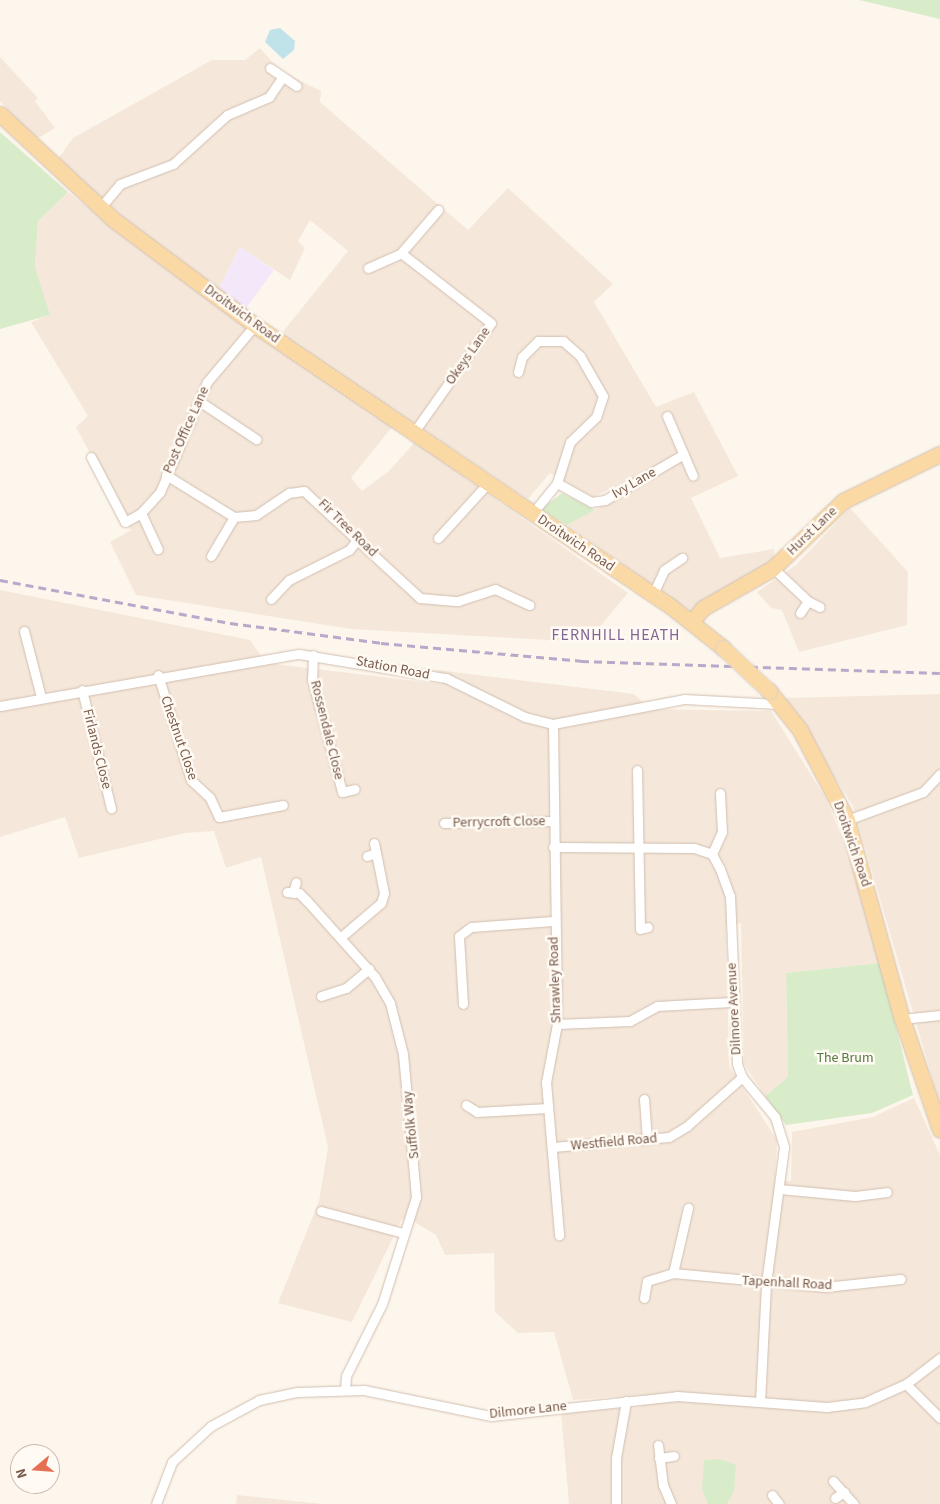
<!DOCTYPE html>
<style>
body{margin:0}
#map{position:relative;width:940px;height:1504px;overflow:hidden;background:#fdf6ec;font-family:"Source Sans 3",sans-serif}
div>[style]{position:absolute}
[style*='--x']{left:calc(var(--x)*1px);top:calc(var(--y)*1px);width:calc(var(--w)*1px);rotate:calc(var(--a)*1deg)}
.residential>*{inset:0;background:#f5e8da}
.education>*{inset:0;background:#f3e8fa}
.green>*{inset:0;background:#d8ecc9}
.water>*{inset:0;background:#bfe3e8}
.roads{filter:drop-shadow(0 0 1px #d1beb0) drop-shadow(0 0 1px #d1beb0)}
.minor>*{height:9px;margin:-4.5px;padding:0 4.5px;transform-origin:4.5px;border-radius:4.5px;background:#fff}
.primary>*{height:15px;margin:-7.5px;padding:0 7.5px;transform-origin:7.5px;border-radius:7.5px;background:#fbd9a5}
.rail>*{height:2.5px;margin-top:-1.25px;transform-origin:0;background:repeating-linear-gradient(90deg,#b9a8c9 0 8px,transparent 0 13px)}
.bridges{filter:drop-shadow(0 0 1px #dad1cd) drop-shadow(0 0 1px #dad1cd)}
.primary-bridge>*{height:15px;margin:-7.5px;padding:0 7.5px;transform-origin:7.5px;border-radius:7.5px;background:#fbd9a5}
span{translate:-50% -50%;white-space:nowrap;text-align:center;line-height:1.15;-webkit-text-stroke:5px #fffaf3;paint-order:stroke}
.street-label{font-size:14px;color:#7a5c4d}
.park-label{font-size:14px;color:#537a41}
.quarter-label{font-size:16px;color:#846695;letter-spacing:1px}
.north{position:absolute;left:10px;top:1444px;width:50px;height:50px;box-sizing:border-box;background:#fffaf3;border:1px solid #cabbb1;border-radius:50%;rotate:252deg;font-size:14px;font-weight:700;line-height:20px;text-align:center;color:#7a5c4d}
.north::after{content:'';display:block;margin:auto;width:18px;height:22px;background:#e76f51;clip-path:polygon(50% 0,100% 100%,50% 72%,0 100%)}
</style>
<div id="map">
<div class="residential">
<div style="clip-path:polygon(260px 48px,280px 71px,321px 91px,320px 102px,468px 230px,508px 188px,613px 284px,594px 302px,656px 407px,694px 392px,738px 476px,691px 498px,720px 558px,774px 549px,774px 560px,693px 613px,567px 525px,613px 500px,608px 490px,593px 497px,550px 473px,528px 499px,281px 334px,348px 251px,310px 220px,298px 241px,305px 248px,290px 280px,240px 247px,218px 291px,144px 235px,58px 159px,73px 138px,212px 60px,245px 60px)"></div>
<div style="clip-path:polygon(0 57px,38px 98px,35px 101px,55px 128px,40px 137px,32px 137px,0 101px)"></div>
<div style="clip-path:polygon(68px 192px,135px 245px,392px 427px,351px 478px,362px 491px,389px 471px,415px 442px,628px 593px,587px 642px,351px 629px,136px 595px,110px 542px,131px 530px,76px 427px,88px 416px,31px 322px,49px 315px,35px 267px,38px 221px)"></div>
<div style="clip-path:polygon(850px 508px,908px 572px,907px 625px,799px 652px,782px 610px,771px 608px,757px 592px,796px 565px)"></div>
<div style="clip-path:polygon(0 590px,250px 640px,266px 663px,442px 684px,437px 670px,634px 694px,650px 709px,771px 711px,825px 797px,845px 844px,880px 963px,786px 973px,788px 1077px,765px 1096px,744px 1064px,741px 923px,726px 925px,729px 1066px,777px 1140px,775px 1181px,791px 1181px,792px 1132px,873px 1117px,914px 1098px,940px 1155px,940px 1504px,569px 1504px,561px 1412px,641px 1407px,641px 1395px,573px 1400px,554px 1332px,518px 1333px,495px 1312px,494px 1253px,445px 1255px,436px 1235px,413px 1221px,402px 1219px,352px 1322px,278px 1303px,319px 1201px,328px 1147px,261px 857px,226px 868px,214px 831px,185px 833px,79px 858px,65px 817px,0 837px)"></div>
<div style="clip-path:polygon(940px 694px,940px 1105px,853px 806px,785px 698px)"></div>
<div style="clip-path:polygon(237px 1495px,322px 1504px,236px 1504px)"></div>
</div>
<div class="education">
<div style="clip-path:polygon(240px 247px,274px 270px,245px 310px,218px 291px)"></div>
</div>
<div class="green">
<div style="clip-path:polygon(859px 0,940px 0,940px 19px)"></div>
<div style="clip-path:polygon(0 132px,68px 192px,38px 221px,35px 267px,50px 315px,0 329px)"></div>
<div style="clip-path:polygon(562px 493px,595px 510px,567px 525px,541px 509px)"></div>
<div style="clip-path:polygon(880px 963px,913px 1095px,872px 1113px,786px 1125px,765px 1096px,788px 1077px,786px 973px)"></div>
<div style="clip-path:polygon(720px 1459px,736px 1465px,734px 1492px,727px 1504px,708px 1504px,702px 1489px,704px 1460px)"></div>
</div>
<div class="water">
<div style="clip-path:polygon(280px 28px,295px 41px,294px 50px,283px 59px,265px 42px,270px 30px)"></div>
</div>
<div class="roads">
<div class="minor">
<div style="--x:270;--y:68;--w:32;--a:34"></div>
<div style="--x:100;--y:208;--w:31;--a:-50"></div>
<div style="--x:120;--y:184;--w:57;--a:-20.7"></div>
<div style="--x:173;--y:164;--w:73;--a:-42.2"></div>
<div style="--x:227;--y:115;--w:46;--a:-23.2"></div>
<div style="--x:269;--y:97;--w:22;--a:-56"></div>
<div style="--x:368;--y:268;--w:36;--a:-24"></div>
<div style="--x:518;--y:372;--w:16;--a:-75"></div>
<div style="--x:522;--y:357;--w:23;--a:-45"></div>
<div style="--x:538;--y:341;--w:25;--a:0"></div>
<div style="--x:563;--y:341;--w:23;--a:41"></div>
<div style="--x:580;--y:356;--w:46;--a:60.1"></div>
<div style="--x:603;--y:396;--w:22;--a:108"></div>
<div style="--x:596;--y:417;--w:36;--a:136"></div>
<div style="--x:570;--y:442;--w:43;--a:107.6"></div>
<div style="--x:557;--y:483;--w:38;--a:129"></div>
<div style="--x:199;--y:401;--w:69;--a:33.7"></div>
<div style="--x:667;--y:416;--w:65;--a:66.6"></div>
<div style="--x:414;--y:432;--w:133;--a:-54.8"></div>
<div style="--x:491;--y:323;--w:114;--a:-142.1"></div>
<div style="--x:401;--y:253;--w:57;--a:-49.3"></div>
<div style="--x:91;--y:457;--w:73;--a:62.4"></div>
<div style="--x:125;--y:522;--w:18;--a:-29"></div>
<div style="--x:141;--y:513;--w:40;--a:65"></div>
<div style="--x:166;--y:475;--w:80;--a:31.7"></div>
<div style="--x:234;--y:517;--w:22;--a:-5"></div>
<div style="--x:256;--y:515;--w:40;--a:-34"></div>
<div style="--x:289;--y:493;--w:15;--a:-8"></div>
<div style="--x:304;--y:491;--w:158;--a:42.7"></div>
<div style="--x:420;--y:598;--w:38;--a:5"></div>
<div style="--x:458;--y:601;--w:39;--a:-18"></div>
<div style="--x:495;--y:589;--w:38;--a:25"></div>
<div style="--x:557;--y:483;--w:39;--a:29"></div>
<div style="--x:591;--y:502;--w:14;--a:-8"></div>
<div style="--x:605;--y:500;--w:91;--a:-30.2"></div>
<div style="--x:141;--y:513;--w:28;--a:-48"></div>
<div style="--x:160;--y:492;--w:120;--a:-66.9"></div>
<div style="--x:207;--y:382;--w:75;--a:-49.9"></div>
<div style="--x:438;--y:538;--w:74;--a:-47.7"></div>
<div style="--x:211;--y:556;--w:45;--a:-59.5"></div>
<div style="--x:773;--y:568;--w:48;--a:43.3"></div>
<div style="--x:653;--y:594;--w:26;--a:-65"></div>
<div style="--x:664;--y:570;--w:22;--a:-34"></div>
<div style="--x:271;--y:599;--w:26;--a:-47"></div>
<div style="--x:289;--y:580;--w:67;--a:-26.6"></div>
<div style="--x:349;--y:550;--w:14;--a:-51"></div>
<div style="--x:800;--y:613;--w:14;--a:-56"></div>
<div style="--x:808;--y:601;--w:13;--a:27"></div>
<div style="--x:24;--y:631;--w:68;--a:75.6"></div>
<div style="--x:313;--y:655;--w:24;--a:92"></div>
<div style="--x:312;--y:679;--w:117;--a:75.1"></div>
<div style="--x:342;--y:792;--w:13;--a:-13"></div>
<div style="--x:158;--y:675;--w:110;--a:72.6"></div>
<div style="--x:191;--y:780;--w:26;--a:43"></div>
<div style="--x:210;--y:798;--w:21;--a:65"></div>
<div style="--x:219;--y:817;--w:65;--a:-10.6"></div>
<div style="--x:82;--y:690;--w:122;--a:76.2"></div>
<div style="--x:0;--y:706;--w:303;--a:-9.9"></div>
<div style="--x:299;--y:654;--w:149;--a:9.3"></div>
<div style="--x:446;--y:678;--w:88;--a:26.3"></div>
<div style="--x:525;--y:717;--w:29;--a:14"></div>
<div style="--x:553;--y:724;--w:133;--a:-10.8"></div>
<div style="--x:684;--y:699;--w:94;--a:3"></div>
<div style="--x:553;--y:724;--w:300;--a:89.2"></div>
<div style="--x:557;--y:1024;--w:59;--a:100.7"></div>
<div style="--x:546;--y:1082;--w:154;--a:85.1"></div>
<div style="--x:637;--y:770;--w:159;--a:88.9"></div>
<div style="--x:640;--y:929;--w:8;--a:-14"></div>
<div style="--x:847;--y:820;--w:81;--a:-20.2"></div>
<div style="--x:923;--y:792;--w:25;--a:-47"></div>
<div style="--x:444;--y:823;--w:109;--a:-1.1"></div>
<div style="--x:553;--y:847;--w:141;--a:0.4"></div>
<div style="--x:694;--y:848;--w:19;--a:18"></div>
<div style="--x:712;--y:854;--w:17;--a:62"></div>
<div style="--x:720;--y:869;--w:29;--a:70"></div>
<div style="--x:730;--y:896;--w:168;--a:87.6"></div>
<div style="--x:737;--y:1064;--w:14;--a:69"></div>
<div style="--x:742;--y:1077;--w:52;--a:50.5"></div>
<div style="--x:775;--y:1117;--w:31;--a:73"></div>
<div style="--x:784;--y:1147;--w:138;--a:97.5"></div>
<div style="--x:766;--y:1284;--w:117;--a:92.9"></div>
<div style="--x:712;--y:854;--w:24;--a:-66"></div>
<div style="--x:722;--y:832;--w:39;--a:-93"></div>
<div style="--x:367;--y:856;--w:9;--a:-18"></div>
<div style="--x:287;--y:892;--w:12;--a:5"></div>
<div style="--x:299;--y:893;--w:11;--a:45"></div>
<div style="--x:307;--y:901;--w:102;--a:48.2"></div>
<div style="--x:375;--y:977;--w:30;--a:60"></div>
<div style="--x:390;--y:1003;--w:53;--a:75.7"></div>
<div style="--x:403;--y:1054;--w:144;--a:84.8"></div>
<div style="--x:416;--y:1197;--w:112;--a:107.6"></div>
<div style="--x:382;--y:1304;--w:80;--a:116.6"></div>
<div style="--x:346;--y:1376;--w:14;--a:94"></div>
<div style="--x:293;--y:893;--w:11;--a:-75"></div>
<div style="--x:341;--y:937;--w:52;--a:-40.4"></div>
<div style="--x:381;--y:903;--w:10;--a:-73"></div>
<div style="--x:384;--y:893;--w:51;--a:-101.3"></div>
<div style="--x:321;--y:996;--w:26;--a:-18"></div>
<div style="--x:346;--y:988;--w:30;--a:-40"></div>
<div style="--x:463;--y:1004;--w:68;--a:-93.4"></div>
<div style="--x:459;--y:936;--w:15;--a:-37"></div>
<div style="--x:471;--y:927;--w:82;--a:-4.2"></div>
<div style="--x:902;--y:1019;--w:38;--a:-6"></div>
<div style="--x:557;--y:1024;--w:73;--a:-2.4"></div>
<div style="--x:630;--y:1021;--w:31;--a:-29"></div>
<div style="--x:657;--y:1006;--w:74;--a:-3.1"></div>
<div style="--x:644;--y:1099;--w:41;--a:85.8"></div>
<div style="--x:466;--y:1105;--w:13;--a:32"></div>
<div style="--x:477;--y:1112;--w:71;--a:-3.2"></div>
<div style="--x:553;--y:1147;--w:116;--a:-4.9"></div>
<div style="--x:669;--y:1137;--w:21;--a:-31"></div>
<div style="--x:687;--y:1126;--w:74;--a:-41.7"></div>
<div style="--x:779;--y:1189;--w:76;--a:5.3"></div>
<div style="--x:855;--y:1196;--w:32;--a:-7"></div>
<div style="--x:321;--y:1211;--w:85;--a:15"></div>
<div style="--x:673;--y:1273;--w:153;--a:5.3"></div>
<div style="--x:825;--y:1287;--w:76;--a:-6"></div>
<div style="--x:644;--y:1298;--w:17;--a:-80"></div>
<div style="--x:647;--y:1281;--w:27;--a:-17"></div>
<div style="--x:673;--y:1273;--w:67;--a:-77"></div>
<div style="--x:906;--y:1384;--w:48;--a:45"></div>
<div style="--x:658;--y:1445;--w:40;--a:82.9"></div>
<div style="--x:663;--y:1485;--w:21;--a:67"></div>
<div style="--x:659;--y:1458;--w:15;--a:-8"></div>
<div style="--x:833;--y:1481;--w:31;--a:48"></div>
<div style="--x:772;--y:1495;--w:11;--a:52"></div>
<div style="--x:835;--y:1498;--w:11;--a:-34"></div>
<div style="--x:156;--y:1504;--w:45;--a:-69.1"></div>
<div style="--x:172;--y:1462;--w:53;--a:-42.7"></div>
<div style="--x:211;--y:1426;--w:55;--a:-28.4"></div>
<div style="--x:259;--y:1400;--w:39;--a:-12"></div>
<div style="--x:297;--y:1392;--w:67;--a:-1.7"></div>
<div style="--x:364;--y:1390;--w:130;--a:11.6"></div>
<div style="--x:491;--y:1416;--w:187;--a:-6.1"></div>
<div style="--x:677;--y:1396;--w:150;--a:4.2"></div>
<div style="--x:827;--y:1407;--w:38;--a:-7"></div>
<div style="--x:865;--y:1402;--w:45;--a:-23.7"></div>
<div style="--x:906;--y:1384;--w:43;--a:-37.4"></div>
<div style="--x:616;--y:1504;--w:46;--a:-90"></div>
<div style="--x:616;--y:1458;--w:58;--a:-80"></div>
</div>
<div class="primary">
<div style="--x:0;--y:114;--w:156;--a:42.9"></div>
<div style="--x:114;--y:220;--w:176;--a:36.7"></div>
<div style="--x:255;--y:325;--w:500;--a:34.1"></div>
<div style="--x:669;--y:605;--w:69;--a:38.5"></div>
<div style="--x:692;--y:621;--w:17;--a:-50"></div>
<div style="--x:703;--y:608;--w:81;--a:-29.7"></div>
<div style="--x:773;--y:568;--w:97;--a:-43.7"></div>
<div style="--x:843;--y:501;--w:108;--a:-25.9"></div>
<div style="--x:769;--y:691;--w:50;--a:51.5"></div>
<div style="--x:800;--y:730;--w:102;--a:62.4"></div>
<div style="--x:847;--y:820;--w:206;--a:74.6"></div>
<div style="--x:902;--y:1019;--w:117;--a:71.1"></div>
</div>
</div>
<div class="rail">
<div style="--x:0;--y:580;--w:234;--a:10.6"></div>
<div style="--x:230;--y:623;--w:152;--a:7.5"></div>
<div style="--x:381;--y:643;--w:201;--a:5.1"></div>
<div style="--x:581;--y:661;--w:359;--a:1.9"></div>
</div>
<div class="bridges">
<div class="primary-bridge">
<div style="--x:723;--y:648;--w:63;--a:43.1"></div>
</div>
</div>
<div class="street-label">
<span style="left:242px;top:314px;rotate:36deg">Droitwich Road</span>
<span style="left:468px;top:356px;rotate:-55deg">Okeys Lane</span>
<span style="left:186px;top:430px;rotate:-66deg">Post Office Lane</span>
<span style="left:634px;top:483px;rotate:-30deg">Ivy Lane</span>
<span style="left:348px;top:528px;rotate:44deg">Fir Tree Road</span>
<span style="left:812px;top:531px;rotate:-44deg">Hurst Lane</span>
<span style="left:576px;top:543px;rotate:34deg">Droitwich Road</span>
<span style="left:393px;top:668px;rotate:11deg">Station Road</span>
<span style="left:327px;top:730px;rotate:76deg">Rossendale Close</span>
<span style="left:179px;top:738px;rotate:71deg">Chestnut Close</span>
<span style="left:97px;top:749px;rotate:76deg">Firlands Close</span>
<span style="left:499px;top:822px;rotate:-1deg">Perrycroft Close</span>
<span style="left:852px;top:844px;rotate:71deg">Droitwich Road</span>
<span style="left:555px;top:980px;rotate:-92deg">Shrawley Road</span>
<span style="left:734px;top:1009px;rotate:-93deg">Dilmore Avenue</span>
<span style="left:411px;top:1125px;rotate:-96deg">Suffolk Way</span>
<span style="left:614px;top:1142px;rotate:-5deg">Westfield Road</span>
<span style="left:787px;top:1283px;rotate:3deg">Tapenhall Road</span>
<span style="left:528px;top:1410px;rotate:-6deg">Dilmore Lane</span>
</div>
<div class="park-label">
<span style="left:845px;top:1058px">The Brum</span>
</div>
<div class="quarter-label">
<span style="left:616px;top:635px">FERNHILL HEATH</span>
</div>
<div class="north">N</div>
</div>
